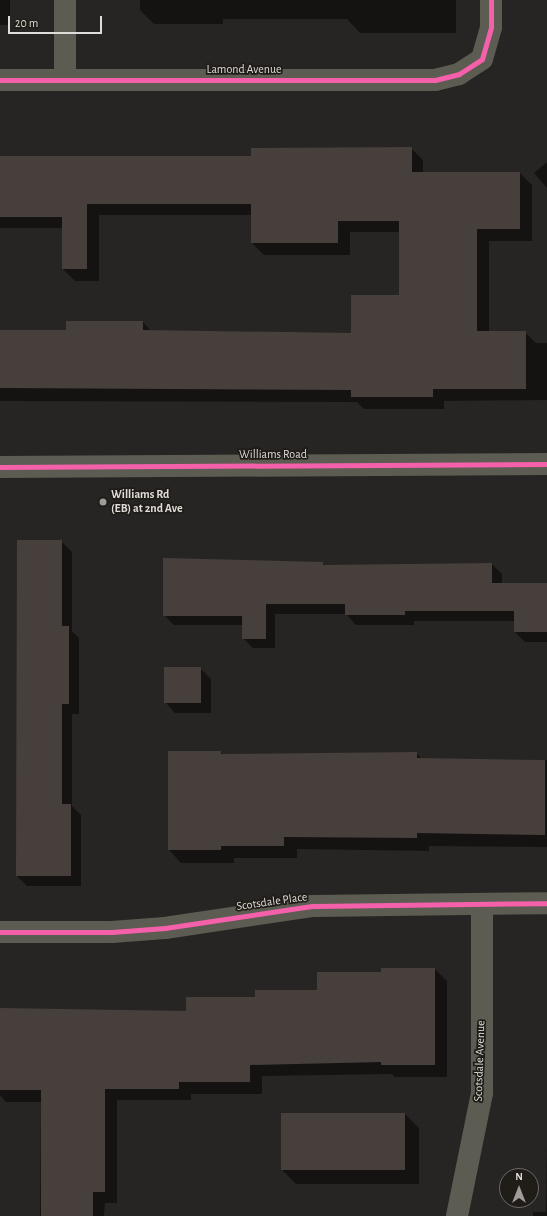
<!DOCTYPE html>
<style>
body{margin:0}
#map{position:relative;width:547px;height:1216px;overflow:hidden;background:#272523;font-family:"Alegreya Sans",sans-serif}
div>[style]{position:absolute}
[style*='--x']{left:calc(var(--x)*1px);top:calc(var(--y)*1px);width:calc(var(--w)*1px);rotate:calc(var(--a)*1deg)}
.shadow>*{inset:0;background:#0007}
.building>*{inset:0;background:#473f3c}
.minor>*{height:22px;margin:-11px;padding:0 11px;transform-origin:11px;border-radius:11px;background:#5d5c52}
.tertiary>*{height:22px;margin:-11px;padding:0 11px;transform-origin:11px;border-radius:11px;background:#5d5c52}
.cycleway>*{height:5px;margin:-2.5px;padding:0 2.5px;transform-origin:2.5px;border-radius:2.5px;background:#f560ab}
.dots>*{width:11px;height:11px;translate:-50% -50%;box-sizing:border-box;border:2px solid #201c18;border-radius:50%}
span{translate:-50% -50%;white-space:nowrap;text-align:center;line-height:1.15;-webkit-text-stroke:3.5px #201c18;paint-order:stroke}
.street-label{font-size:12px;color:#dfdcd9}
.poi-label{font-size:12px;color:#dfdcd9;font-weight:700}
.left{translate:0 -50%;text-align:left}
.north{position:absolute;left:499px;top:1168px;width:40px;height:40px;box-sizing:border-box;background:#201c18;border:1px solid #6c6965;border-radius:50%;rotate:0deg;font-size:11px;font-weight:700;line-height:16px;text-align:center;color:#dfdcd9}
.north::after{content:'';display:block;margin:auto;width:14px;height:18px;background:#9f9c99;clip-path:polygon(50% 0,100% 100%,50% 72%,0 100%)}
.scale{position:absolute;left:8px;top:16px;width:94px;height:18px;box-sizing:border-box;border:2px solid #dfdcd9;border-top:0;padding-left:5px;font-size:12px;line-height:14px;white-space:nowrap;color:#dfdcd9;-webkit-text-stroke:3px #201c18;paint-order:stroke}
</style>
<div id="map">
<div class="shadow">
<div style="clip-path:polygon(0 0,10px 0,10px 25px,0 25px)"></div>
<div style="clip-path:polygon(140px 0,456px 0,456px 33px,360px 33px,347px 19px,223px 19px,223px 24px,154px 24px,140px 10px)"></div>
<div style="clip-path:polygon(411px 148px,423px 160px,423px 173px,520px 173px,532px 185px,532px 241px,489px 241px,489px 332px,525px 332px,536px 343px,547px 343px,547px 400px,444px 401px,444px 409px,364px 409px,357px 402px,0 401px,0 331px,67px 331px,143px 322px,151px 331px,352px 334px,400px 296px,400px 232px,350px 232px,350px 255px,264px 255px,252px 243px,252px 215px,99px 215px,99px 281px,75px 281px,63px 269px,63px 228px,0 228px,0 157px,252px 157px)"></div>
<div style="clip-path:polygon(547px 162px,547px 188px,534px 173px)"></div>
<div style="clip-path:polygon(18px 541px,61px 541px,72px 552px,72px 631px,79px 638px,79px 714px,72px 714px,72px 806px,81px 815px,81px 886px,27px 886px,17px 876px)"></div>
<div style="clip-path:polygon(322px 563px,325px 566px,492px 564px,502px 574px,502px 584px,547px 584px,547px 642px,525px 642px,515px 632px,515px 621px,414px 621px,414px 625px,356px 625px,346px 614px,275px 614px,275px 648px,253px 648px,243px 638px,243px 625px,174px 625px,164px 615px)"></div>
<div style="clip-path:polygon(200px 668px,211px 679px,211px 713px,175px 713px,165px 702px)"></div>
<div style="clip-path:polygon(221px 752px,223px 755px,416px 753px,422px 759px,547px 760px,547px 847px,429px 846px,429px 851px,297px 849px,297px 858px,234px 858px,234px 863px,181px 863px,169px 850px)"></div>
<div style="clip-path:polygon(435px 969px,447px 981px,447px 1077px,394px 1077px,392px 1074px,262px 1076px,262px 1094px,191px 1094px,191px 1100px,117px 1100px,117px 1203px,105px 1203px,104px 1216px,40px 1216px,41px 1102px,6px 1102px,0 1095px,0 1009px,187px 1012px,256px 998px,318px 991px,382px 973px)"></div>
<div style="clip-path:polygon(405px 1114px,419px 1128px,419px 1184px,296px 1184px,282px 1170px)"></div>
<div style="clip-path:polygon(546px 1144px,547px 1216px,533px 1216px,533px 1212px,546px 1212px)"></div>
</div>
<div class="building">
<div style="clip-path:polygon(412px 147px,412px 172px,520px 172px,520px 229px,477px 229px,477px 331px,526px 331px,526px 389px,433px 389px,433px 397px,351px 397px,351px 390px,0 388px,0 330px,66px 330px,66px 321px,143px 321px,143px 330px,351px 333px,351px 295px,399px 295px,399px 221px,338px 221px,338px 243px,251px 243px,251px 204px,87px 204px,87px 269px,62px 269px,62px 217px,0 217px,0 156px,251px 156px,251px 148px)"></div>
<div style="clip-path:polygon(17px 540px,62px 540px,62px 626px,69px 626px,69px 704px,62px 704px,62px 804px,71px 804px,71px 876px,16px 876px)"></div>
<div style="clip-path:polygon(163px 558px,323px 562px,323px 565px,492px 563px,492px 583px,547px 583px,547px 632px,514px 632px,514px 611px,405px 611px,405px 615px,345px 615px,345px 604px,266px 604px,266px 639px,242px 639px,242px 616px,163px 616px)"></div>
<div style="clip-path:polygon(164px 667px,201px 667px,201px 703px,164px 703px)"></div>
<div style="clip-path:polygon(168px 751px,221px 751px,221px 754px,417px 752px,417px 758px,545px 760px,545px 835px,417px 833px,417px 838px,284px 837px,284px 846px,221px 846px,221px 850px,168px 850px)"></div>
<div style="clip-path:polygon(381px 968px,435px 968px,435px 1065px,381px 1065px,381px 1062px,250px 1065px,250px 1082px,179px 1082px,179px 1089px,105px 1089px,105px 1192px,93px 1192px,93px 1216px,41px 1216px,41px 1090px,0 1090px,0 1008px,186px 1011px,186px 997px,255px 997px,255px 990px,317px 990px,317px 972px,381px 972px)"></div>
<div style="clip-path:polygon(281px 1113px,405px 1113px,405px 1170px,281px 1170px)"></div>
</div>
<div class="minor">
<div style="--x:0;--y:80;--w:435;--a:0"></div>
<div style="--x:435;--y:80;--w:25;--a:-14"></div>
<div style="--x:459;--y:74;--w:27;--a:-33"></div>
<div style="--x:482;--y:59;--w:33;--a:-74"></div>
<div style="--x:491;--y:27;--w:27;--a:-90"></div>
<div style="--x:65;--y:80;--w:80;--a:-90"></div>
<div style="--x:0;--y:932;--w:112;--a:0"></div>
<div style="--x:112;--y:932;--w:53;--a:-4.3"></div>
<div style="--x:165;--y:928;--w:150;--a:-8.5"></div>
<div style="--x:313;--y:906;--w:234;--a:-0.7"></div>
<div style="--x:457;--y:1216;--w:126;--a:-78.5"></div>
<div style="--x:482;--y:1093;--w:189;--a:-90"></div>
</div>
<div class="tertiary">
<div style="--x:0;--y:467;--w:547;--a:-0.31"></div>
</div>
<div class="cycleway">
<div style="--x:0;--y:80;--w:435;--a:0"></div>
<div style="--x:435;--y:80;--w:25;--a:-14"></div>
<div style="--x:459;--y:74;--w:27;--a:-33"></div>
<div style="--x:482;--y:59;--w:33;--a:-74"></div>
<div style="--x:491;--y:27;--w:27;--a:-90"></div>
<div style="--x:0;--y:467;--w:547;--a:-0.31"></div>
<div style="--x:0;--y:932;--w:112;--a:0"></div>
<div style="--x:112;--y:932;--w:53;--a:-4.3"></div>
<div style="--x:165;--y:928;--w:150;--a:-8.5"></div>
<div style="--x:313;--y:906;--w:234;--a:-0.7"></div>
</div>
<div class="dots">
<div style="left:103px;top:502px;background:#9f9c99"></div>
</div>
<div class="street-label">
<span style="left:244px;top:70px">Lamond Avenue</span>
<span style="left:273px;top:455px">Williams Road</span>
<span style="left:272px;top:902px;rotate:-8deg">Scotsdale Place</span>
<span style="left:480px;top:1061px;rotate:-88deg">Scotsdale Avenue</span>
</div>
<div class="poi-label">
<span class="left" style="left:111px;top:502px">Williams Rd<br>(EB) at 2nd Ave</span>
</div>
<div class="north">N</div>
<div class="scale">20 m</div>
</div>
